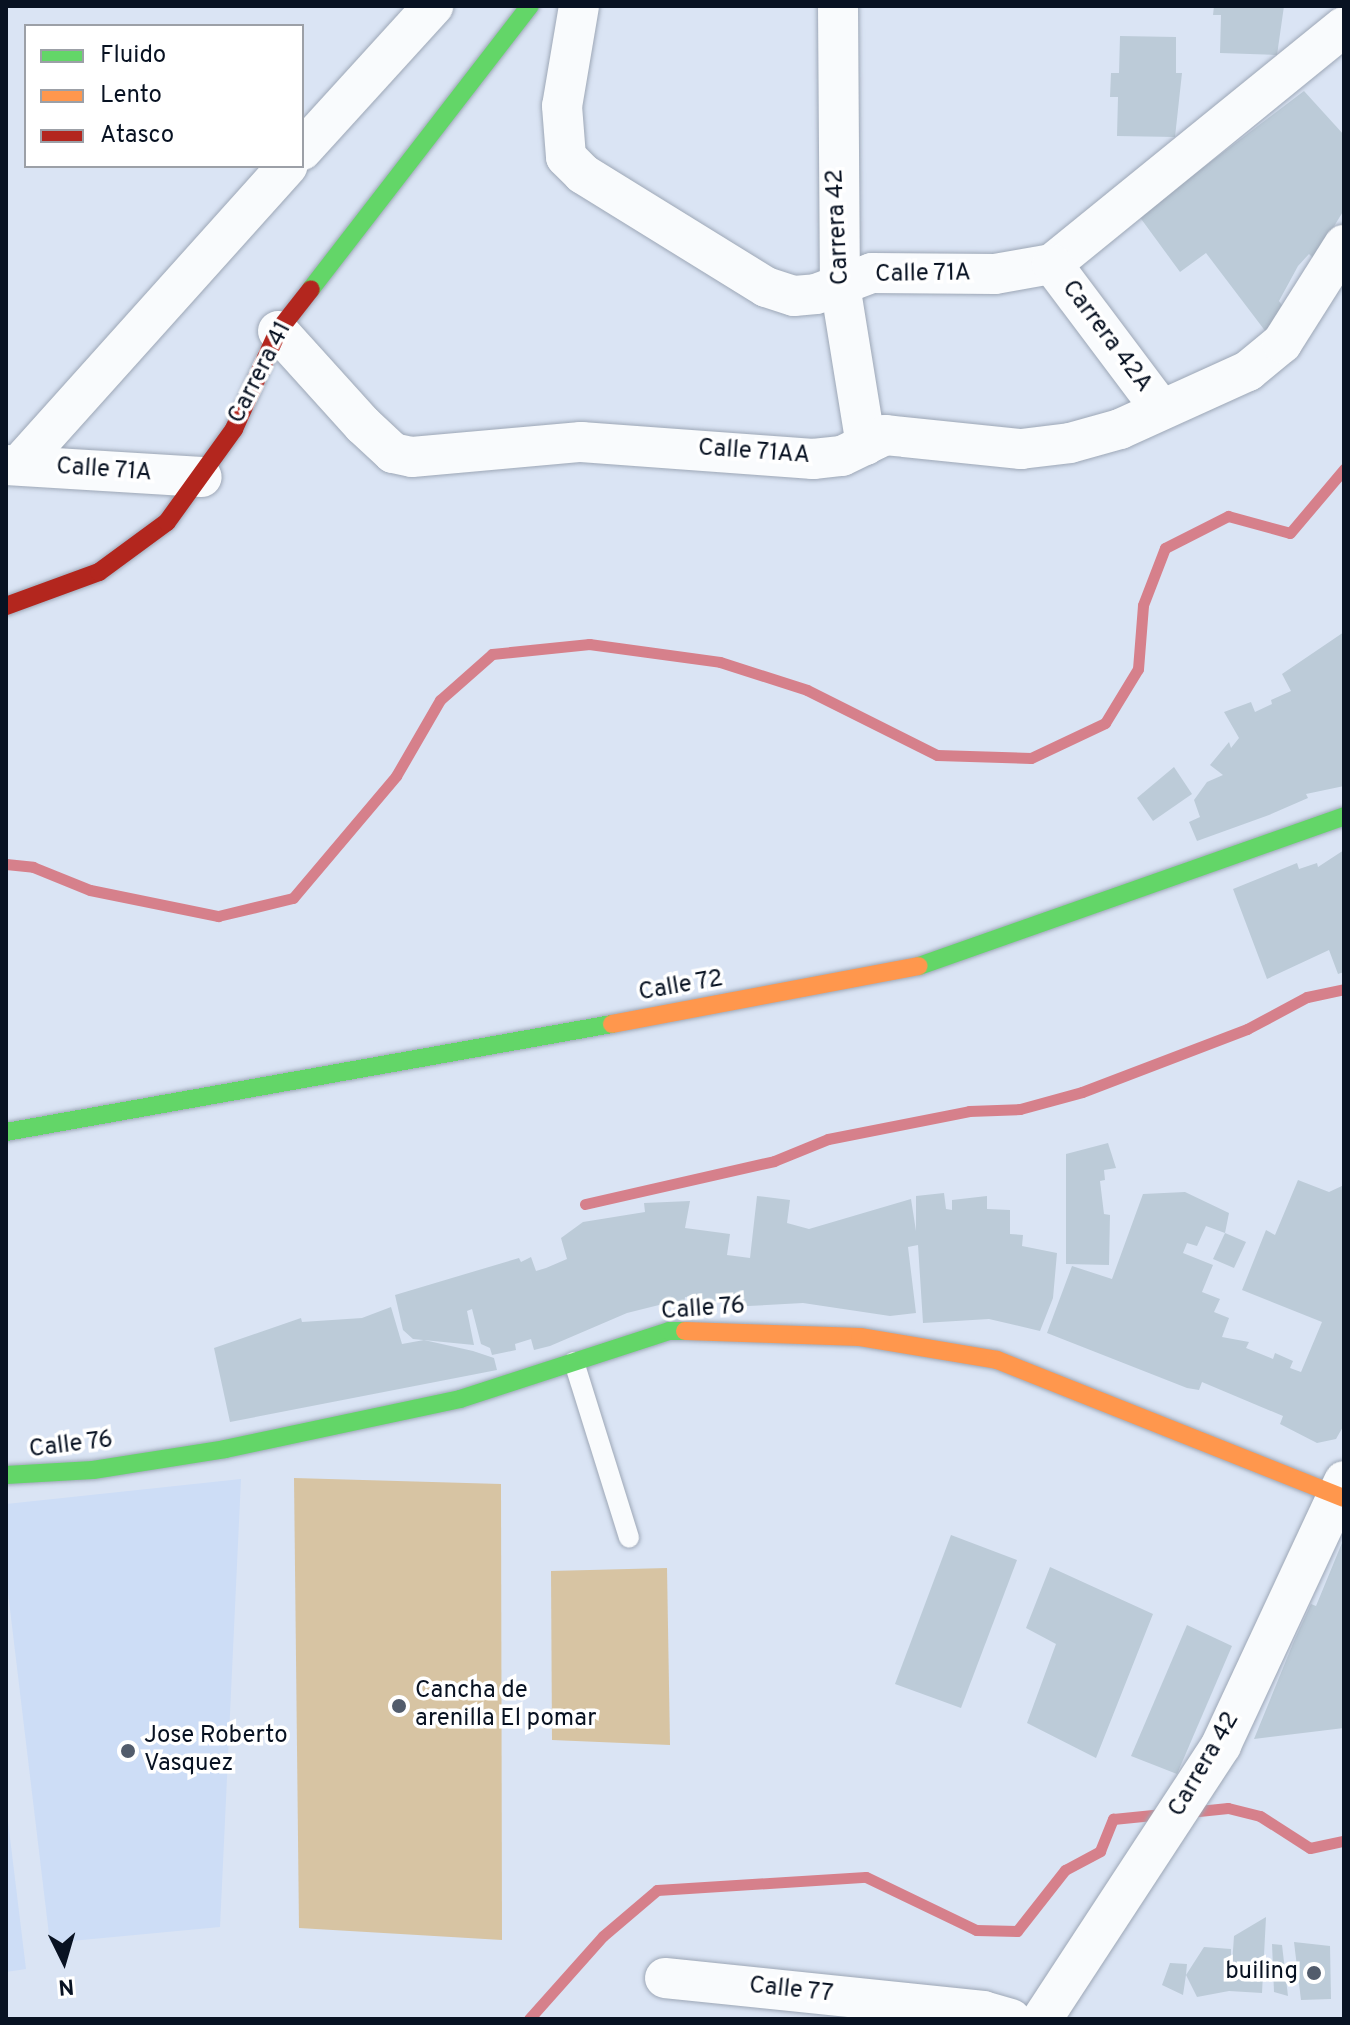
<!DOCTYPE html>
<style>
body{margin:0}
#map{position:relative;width:1350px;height:2025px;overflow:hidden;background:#dae4f4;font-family:Overpass,sans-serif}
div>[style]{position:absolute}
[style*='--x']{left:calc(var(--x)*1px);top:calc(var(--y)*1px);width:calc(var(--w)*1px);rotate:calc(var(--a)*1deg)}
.built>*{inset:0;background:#cdddf6}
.green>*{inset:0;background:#d7c4a3}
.stream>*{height:11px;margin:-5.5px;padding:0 5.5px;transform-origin:5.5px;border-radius:5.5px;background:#d6808b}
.building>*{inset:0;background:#bccbd8}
.roads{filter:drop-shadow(0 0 2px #9da7b6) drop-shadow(0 0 2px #9da7b6)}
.lane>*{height:20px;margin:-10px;padding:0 10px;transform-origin:10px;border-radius:10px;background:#f9fbfd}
.street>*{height:40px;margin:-20px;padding:0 20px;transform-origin:20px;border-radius:20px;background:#f9fbfd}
.fast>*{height:18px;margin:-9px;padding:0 9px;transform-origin:9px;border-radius:9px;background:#63d668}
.slow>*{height:18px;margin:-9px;padding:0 9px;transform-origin:9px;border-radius:9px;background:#ff974d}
.jam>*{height:18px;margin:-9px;padding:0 9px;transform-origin:9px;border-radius:9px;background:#b3261e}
.dots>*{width:22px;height:22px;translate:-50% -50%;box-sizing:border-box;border:4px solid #fff;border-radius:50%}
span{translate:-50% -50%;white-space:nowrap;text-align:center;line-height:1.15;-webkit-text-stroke:7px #fff;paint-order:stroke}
.street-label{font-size:24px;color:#081222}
.poi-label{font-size:24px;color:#081222}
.left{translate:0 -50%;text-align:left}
.right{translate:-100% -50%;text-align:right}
.frame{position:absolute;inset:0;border:8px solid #081222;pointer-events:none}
.legend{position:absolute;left:24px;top:24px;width:280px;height:144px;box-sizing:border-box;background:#fff;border:2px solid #9ca0a7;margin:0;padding:10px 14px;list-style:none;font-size:24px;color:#081222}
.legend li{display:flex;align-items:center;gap:16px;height:40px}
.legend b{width:40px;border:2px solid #9ca0a7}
.north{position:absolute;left:24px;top:1921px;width:80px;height:80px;-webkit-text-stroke:6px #fff;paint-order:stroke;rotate:175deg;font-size:22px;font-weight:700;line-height:32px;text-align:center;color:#081222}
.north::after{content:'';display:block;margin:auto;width:28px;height:36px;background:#081222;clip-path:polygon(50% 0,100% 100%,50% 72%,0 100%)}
</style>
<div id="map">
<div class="built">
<div style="clip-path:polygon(241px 1479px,220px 1927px,50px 1943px,6px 1576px,6px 1504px)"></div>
<div style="clip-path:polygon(6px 1805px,26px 1969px,6px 1972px)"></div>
</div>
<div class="green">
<div style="clip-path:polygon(294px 1478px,501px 1484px,502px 1940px,299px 1928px)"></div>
<div style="clip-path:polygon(667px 1568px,670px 1745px,552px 1740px,551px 1571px)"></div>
</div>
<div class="stream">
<div style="--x:6;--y:864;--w:27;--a:6"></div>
<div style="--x:33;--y:867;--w:61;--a:22"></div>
<div style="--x:90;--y:890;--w:131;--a:11.5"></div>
<div style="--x:218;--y:916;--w:77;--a:-13.5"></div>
<div style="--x:293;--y:898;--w:160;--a:-49.8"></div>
<div style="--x:396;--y:776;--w:88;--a:-59.9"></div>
<div style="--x:440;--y:700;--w:69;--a:-41.5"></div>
<div style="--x:492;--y:654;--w:98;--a:-5.9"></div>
<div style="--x:589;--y:644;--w:132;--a:7.8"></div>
<div style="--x:720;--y:662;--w:91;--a:17.8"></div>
<div style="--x:807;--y:690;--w:145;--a:26.6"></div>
<div style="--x:937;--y:755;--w:94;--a:1.8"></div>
<div style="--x:1031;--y:758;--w:82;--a:-25.3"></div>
<div style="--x:1105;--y:723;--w:63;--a:-58.6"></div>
<div style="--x:1138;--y:669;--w:64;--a:-85.5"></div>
<div style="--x:1143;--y:605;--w:61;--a:-68.9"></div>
<div style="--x:1165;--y:548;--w:71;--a:-26.9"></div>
<div style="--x:1228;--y:516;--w:64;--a:15.3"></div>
<div style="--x:1290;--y:533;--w:84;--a:-49.8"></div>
<div style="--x:585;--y:1204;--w:194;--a:-12.8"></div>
<div style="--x:774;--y:1161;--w:58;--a:-22.2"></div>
<div style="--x:828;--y:1139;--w:144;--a:-11.2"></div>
<div style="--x:969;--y:1111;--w:51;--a:-2.2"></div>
<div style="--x:1020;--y:1109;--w:64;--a:-15.3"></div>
<div style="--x:1082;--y:1092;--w:177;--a:-20.9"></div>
<div style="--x:1247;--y:1029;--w:68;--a:-28.1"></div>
<div style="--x:1307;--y:997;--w:38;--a:-12"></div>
<div style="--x:1189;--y:1812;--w:39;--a:-6"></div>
<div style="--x:1228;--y:1808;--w:33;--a:14"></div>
<div style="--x:1260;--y:1816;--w:59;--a:32.6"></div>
<div style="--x:1310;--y:1848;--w:35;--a:-12"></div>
<div style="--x:529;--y:2019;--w:111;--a:-48.3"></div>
<div style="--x:603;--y:1936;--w:71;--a:-40.4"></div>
<div style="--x:657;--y:1890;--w:209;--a:-3.6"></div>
<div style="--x:866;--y:1877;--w:122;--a:25.7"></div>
<div style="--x:976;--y:1930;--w:41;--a:1.4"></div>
<div style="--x:1017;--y:1931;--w:78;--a:-51.8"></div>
<div style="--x:1065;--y:1870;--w:40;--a:-28"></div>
<div style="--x:1100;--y:1851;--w:35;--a:-68"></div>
<div style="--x:1113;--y:1819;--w:50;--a:-5.7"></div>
</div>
<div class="building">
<div style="clip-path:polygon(1214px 6px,1284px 6px,1277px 55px,1220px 53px,1221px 15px,1213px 15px)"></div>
<div style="clip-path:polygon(1120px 36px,1176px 37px,1176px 73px,1182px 73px,1175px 137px,1117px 136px,1118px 97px,1110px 97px,1111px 73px,1119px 73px)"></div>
<div style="clip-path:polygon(1304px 91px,1344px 135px,1344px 210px,1314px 259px,1309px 254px,1298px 266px,1279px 301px,1287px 312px,1266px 332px,1206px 253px,1180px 272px,1139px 216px)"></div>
<div style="clip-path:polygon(1344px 632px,1344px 786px,1306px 794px,1308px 798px,1269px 815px,1197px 841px,1189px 822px,1200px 817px,1194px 800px,1207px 782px,1223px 775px,1210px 765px,1229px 742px,1231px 748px,1239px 738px,1224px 712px,1251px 702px,1255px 712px,1272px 704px,1271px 700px,1291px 691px,1282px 674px)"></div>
<div style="clip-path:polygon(1174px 767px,1192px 794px,1153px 821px,1137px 798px)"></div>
<div style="clip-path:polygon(1344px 850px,1344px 972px,1338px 974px,1329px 950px,1267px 979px,1233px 889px,1297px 863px,1299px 869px,1317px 863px,1318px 867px)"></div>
<div style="clip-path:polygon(1108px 1143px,1116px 1168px,1104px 1170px,1105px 1180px,1100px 1181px,1104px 1214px,1110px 1215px,1109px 1265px,1066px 1264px,1066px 1154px)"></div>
<div style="clip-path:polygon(1298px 1180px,1329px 1192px,1344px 1185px,1344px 1425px,1336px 1439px,1317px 1443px,1280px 1424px,1283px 1416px,1202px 1382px,1199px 1390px,1187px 1388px,1047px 1333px,1072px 1266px,1112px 1279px,1143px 1194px,1185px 1192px,1229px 1213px,1225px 1233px,1206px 1226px,1197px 1246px,1187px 1243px,1183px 1253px,1213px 1265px,1202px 1292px,1220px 1299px,1214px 1312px,1229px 1318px,1222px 1337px,1249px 1342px,1246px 1348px,1273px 1359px,1275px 1353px,1293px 1361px,1290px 1368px,1301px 1372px,1322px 1322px,1242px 1290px,1266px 1230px,1275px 1235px)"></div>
<div style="clip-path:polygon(944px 1193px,946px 1209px,952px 1210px,952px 1200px,987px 1196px,987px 1209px,1010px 1210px,1010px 1234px,1023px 1235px,1022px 1246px,1057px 1253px,1053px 1298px,1040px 1331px,989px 1319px,923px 1323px,918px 1245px,908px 1247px,916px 1313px,890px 1316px,803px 1303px,748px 1306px,685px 1297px,684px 1306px,663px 1304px,627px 1313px,550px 1346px,534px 1350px,531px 1339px,515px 1344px,516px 1350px,492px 1355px,490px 1348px,481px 1344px,472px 1309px,467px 1311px,474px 1345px,413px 1339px,403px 1330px,395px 1295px,519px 1258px,521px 1262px,531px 1257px,536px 1271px,546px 1268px,567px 1259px,561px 1238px,583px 1222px,645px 1212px,644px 1203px,690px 1201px,685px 1228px,730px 1234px,727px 1255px,750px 1258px,757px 1196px,790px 1200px,787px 1223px,809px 1229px,911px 1199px,916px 1231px,916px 1196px)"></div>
<div style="clip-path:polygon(1225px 1233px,1246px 1242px,1234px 1268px,1213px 1259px)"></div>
<div style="clip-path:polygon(391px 1307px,402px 1344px,424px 1340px,473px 1351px,494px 1358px,497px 1370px,230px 1422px,214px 1348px,301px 1318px,302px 1322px,362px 1318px)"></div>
<div style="clip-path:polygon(951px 1535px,1017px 1560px,961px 1708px,895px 1684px)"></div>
<div style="clip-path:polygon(1344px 1538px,1344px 1728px,1254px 1739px,1294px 1641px,1311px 1604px,1316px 1606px)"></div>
<div style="clip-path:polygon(1050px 1567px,1153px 1614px,1096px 1758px,1027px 1723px,1056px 1644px,1026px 1628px)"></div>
<div style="clip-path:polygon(1187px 1625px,1232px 1646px,1177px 1774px,1131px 1756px)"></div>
<div style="clip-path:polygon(1266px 1917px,1262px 1993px,1229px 1991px,1197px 1997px,1186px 1975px,1183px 1995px,1162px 1985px,1170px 1963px,1187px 1964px,1186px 1975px,1204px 1947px,1231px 1949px,1231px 1979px,1234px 1936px)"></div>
<div style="clip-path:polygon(1294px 1942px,1330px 1946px,1331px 1999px,1301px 2000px)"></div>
<div style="clip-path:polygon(1272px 1944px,1282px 1945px,1288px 1996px,1274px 1992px)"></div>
</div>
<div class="roads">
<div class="lane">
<div style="--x:574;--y:1362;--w:184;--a:72.6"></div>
</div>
<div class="street">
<div style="--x:579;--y:6;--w:101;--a:99.6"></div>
<div style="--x:562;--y:106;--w:51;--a:85.5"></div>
<div style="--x:566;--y:157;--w:24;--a:45"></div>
<div style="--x:583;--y:174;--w:215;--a:31.7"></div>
<div style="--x:766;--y:287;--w:29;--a:18"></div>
<div style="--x:794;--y:296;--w:22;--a:-5"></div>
<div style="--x:816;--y:294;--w:60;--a:-20.6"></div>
<div style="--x:872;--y:273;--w:123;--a:0.5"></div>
<div style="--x:995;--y:274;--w:58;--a:-10"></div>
<div style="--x:1052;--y:264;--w:376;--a:-39.1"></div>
<div style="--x:838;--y:6;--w:279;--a:89.6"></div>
<div style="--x:840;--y:285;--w:162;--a:80.8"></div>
<div style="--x:302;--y:150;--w:195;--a:-47.7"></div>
<div style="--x:1052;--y:264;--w:181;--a:53.1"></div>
<div style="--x:278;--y:331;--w:127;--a:47.9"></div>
<div style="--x:363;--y:425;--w:41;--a:43"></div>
<div style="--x:393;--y:453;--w:19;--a:12"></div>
<div style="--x:412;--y:457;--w:170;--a:-5.1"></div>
<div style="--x:581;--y:442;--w:233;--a:4.2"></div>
<div style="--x:813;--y:459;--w:29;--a:-6"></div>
<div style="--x:842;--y:456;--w:48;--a:-26"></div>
<div style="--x:885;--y:435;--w:137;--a:5.9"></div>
<div style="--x:1021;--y:449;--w:49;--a:-7"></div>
<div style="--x:1070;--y:443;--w:52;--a:-15.6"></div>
<div style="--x:1120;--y:429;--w:141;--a:-24.4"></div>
<div style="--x:1248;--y:371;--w:44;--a:-39.5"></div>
<div style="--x:1282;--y:343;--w:116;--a:-57.7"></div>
<div style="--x:6;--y:465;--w:196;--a:3.5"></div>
<div style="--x:19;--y:465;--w:402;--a:-48.1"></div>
<div style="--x:665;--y:1978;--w:320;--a:5.9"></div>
<div style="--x:983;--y:2011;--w:29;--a:16"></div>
<div style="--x:1042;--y:2019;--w:327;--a:-56.8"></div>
<div style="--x:1221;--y:1745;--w:291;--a:-65"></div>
</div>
<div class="fast">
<div style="--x:311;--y:289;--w:358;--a:-52.3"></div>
<div style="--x:919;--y:966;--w:451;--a:-19.4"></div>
<div style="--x:6;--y:1132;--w:616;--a:-10.11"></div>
<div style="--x:6;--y:1475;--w:87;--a:-3.3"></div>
<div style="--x:93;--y:1470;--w:134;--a:-9"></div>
<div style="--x:225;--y:1449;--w:240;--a:-12"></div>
<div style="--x:460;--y:1399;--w:220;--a:-18"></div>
<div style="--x:669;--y:1331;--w:16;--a:0"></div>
</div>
<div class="slow">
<div style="--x:612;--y:1024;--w:312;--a:-10.7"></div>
<div style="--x:685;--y:1331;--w:175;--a:2"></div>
<div style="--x:860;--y:1337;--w:139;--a:9.5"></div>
<div style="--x:997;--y:1360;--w:373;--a:21.7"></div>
</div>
<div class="jam">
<div style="--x:6;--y:606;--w:99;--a:-20.1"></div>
<div style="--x:99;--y:572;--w:84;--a:-36.3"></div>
<div style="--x:167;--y:522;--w:115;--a:-54.2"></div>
<div style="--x:234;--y:429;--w:107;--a:-65.8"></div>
<div style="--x:278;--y:331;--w:53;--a:-51.8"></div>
</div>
</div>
<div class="dots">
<div style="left:399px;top:1706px;background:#525c6c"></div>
<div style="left:128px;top:1751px;background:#525c6c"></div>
<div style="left:1314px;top:1973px;background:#525c6c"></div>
</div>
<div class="street-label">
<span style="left:839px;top:227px;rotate:-93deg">Carrera 42</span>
<span style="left:923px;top:275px;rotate:-1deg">Calle 71A</span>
<span style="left:1106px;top:337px;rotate:53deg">Carrera 42A</span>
<span style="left:261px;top:373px;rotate:-63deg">Carrera 41</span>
<span style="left:754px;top:453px;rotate:4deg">Calle 71AA</span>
<span style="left:104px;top:471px;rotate:4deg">Calle 71A</span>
<span style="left:681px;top:987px;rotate:-10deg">Calle 72</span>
<span style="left:703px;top:1310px;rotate:-4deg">Calle 76</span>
<span style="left:71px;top:1446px;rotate:-7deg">Calle 76</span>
<span style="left:1205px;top:1765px;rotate:-60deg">Carrera 42</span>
<span style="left:791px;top:1991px;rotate:6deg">Calle 77</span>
</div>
<div class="poi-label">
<span class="left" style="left:415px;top:1706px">Cancha de<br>arenilla El pomar</span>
<span class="left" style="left:144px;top:1751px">Jose Roberto<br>Vasquez</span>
<span class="right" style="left:1298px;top:1973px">builing</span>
</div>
<div class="frame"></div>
<ul class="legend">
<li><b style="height:10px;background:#63d668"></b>Fluido</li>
<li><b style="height:10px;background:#ff974d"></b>Lento</li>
<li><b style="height:10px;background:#b3261e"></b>Atasco</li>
</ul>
<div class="north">N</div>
</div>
